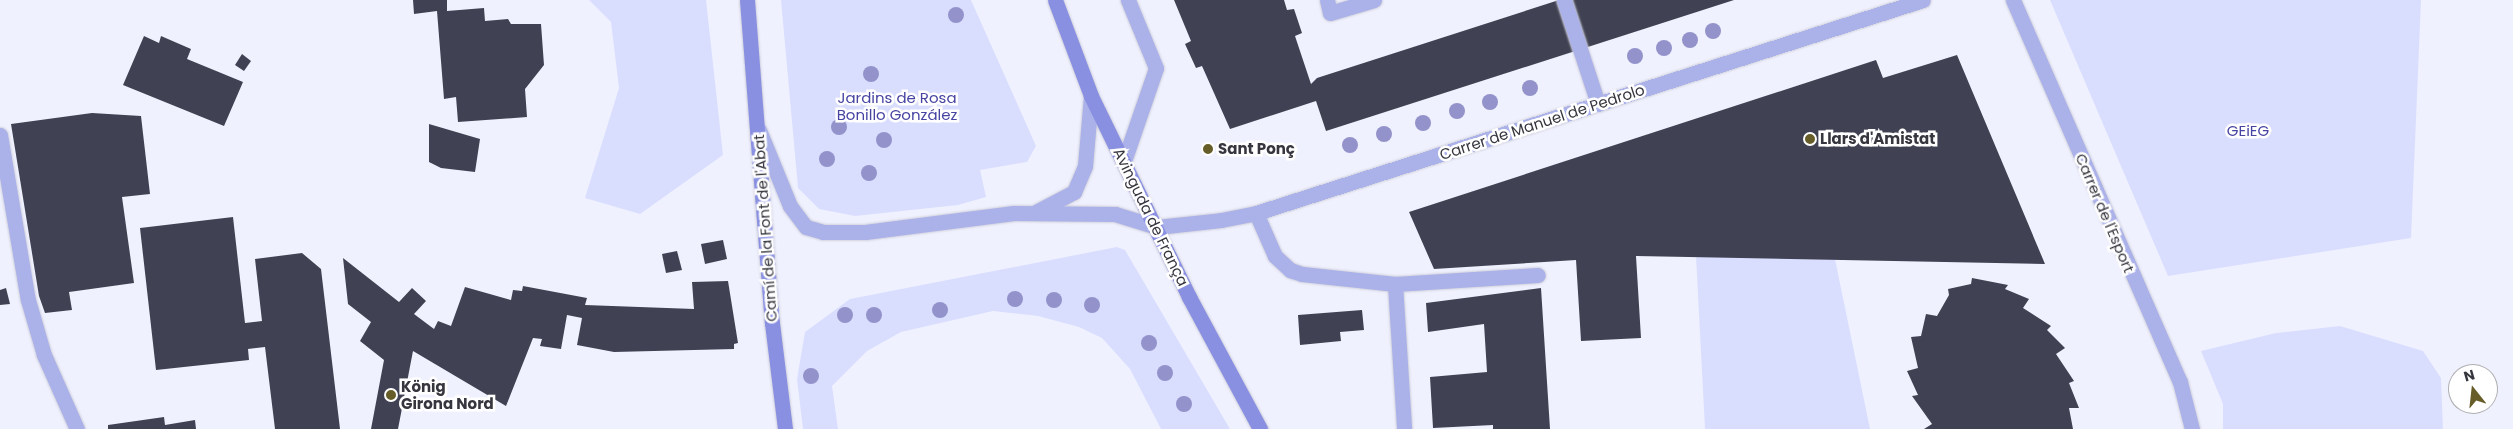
<!DOCTYPE html>
<meta charset="utf-8">
<style>
body{margin:0}
#map{position:relative;width:2513px;height:429px;overflow:hidden;background:#f0f1fe;font-family:Poppins,sans-serif}
div>[style]{position:absolute}
[style*='--x']{left:calc(var(--x)*1px);top:calc(var(--y)*1px);width:calc(var(--w)*1px);rotate:calc(var(--a)*1deg)}
.green>*{inset:0;background:#dadefe}
.building>*{inset:0;background:#404253}
.roads{filter:drop-shadow(0 0 1px #cecfdb) drop-shadow(0 0 1px #cecfdb)}
.service>*{height:15px;margin:-7.5px;padding:0 7.5px;transform-origin:7.5px;border-radius:7.5px;background:#abb1e9}
.pedestrian>*{height:15px;margin:-7.5px;padding:0 7.5px;transform-origin:7.5px;border-radius:7.5px;background:#abb1e9}
.minor>*{height:15px;margin:-7.5px;padding:0 7.5px;transform-origin:7.5px;border-radius:7.5px;background:#abb1e9}
.secondary>*{height:15px;margin:-7.5px;padding:0 7.5px;transform-origin:7.5px;border-radius:7.5px;background:#8a90e1}
.trees>*{width:16px;height:16px;margin:-8px;border-radius:50%;background:#9392cb}
.dots>*{width:14px;height:14px;translate:-50% -50%;box-sizing:border-box;border:2px solid #fff;border-radius:50%}
span{translate:-50% -50%;white-space:nowrap;text-align:center;line-height:1.15;-webkit-text-stroke:5px #fff;paint-order:stroke}
.park-label{font-size:15px;color:#4744a2}
.street-label{font-size:15px;color:#35363e}
.poi-label{font-size:15px;color:#35363e;font-weight:700}
.left{translate:0 -50%;text-align:left}
.north{position:absolute;left:2448px;top:364px;width:50px;height:50px;box-sizing:border-box;background:#fff;border:1px solid #aeafb2;border-radius:50%;rotate:344deg;font-size:14px;font-weight:700;line-height:20px;text-align:center;color:#35363e}
.north::after{content:'';display:block;margin:auto;width:18px;height:22px;background:#665d29;clip-path:polygon(50% 0,100% 100%,50% 72%,0 100%)}
</style>
<div id="map">
<div class="green">
<div style="clip-path:polygon(589px 0,706px 0,723px 155px,640px 214px,585px 198px,619px 88px,611px 22px)"></div>
<div style="clip-path:polygon(781px 0,971px 0,1036px 146px,1027px 162px,980px 170px,986px 197px,958px 205px,855px 216px,819px 209px,798px 188px)"></div>
<div style="clip-path:polygon(2050px 0,2421px 0,2411px 238px,2168px 276px)"></div>
<div style="clip-path:polygon(1117px 247px,1125px 250px,1230px 429px,1161px 429px,1130px 369px,1102px 338px,1079px 327px,1038px 316px,993px 311px,901px 332px,867px 351px,832px 386px,838px 429px,803px 429px,797px 379px,805px 332px,850px 299px)"></div>
<div style="clip-path:polygon(1696px 256px,1835px 259px,1870px 429px,1705px 429px)"></div>
<div style="clip-path:polygon(2340px 326px,2423px 351px,2441px 378px,2443px 429px,2223px 429px,2223px 404px,2201px 351px,2276px 333px)"></div>
</div>
<div class="building">
<div style="clip-path:polygon(413px 0,447px 0,447px 11px,484px 8px,485px 21px,508px 19px,511px 24px,541px 24px,544px 65px,525px 89px,527px 117px,458px 122px,456px 97px,444px 99px,437px 11px,414px 14px)"></div>
<div style="clip-path:polygon(1174px 0,1284px 0,1287px 10px,1294px 9px,1302px 33px,1295px 36px,1311px 84px,1317px 78px,1559px 0,1734px 0,1326px 131px,1316px 101px,1230px 129px,1202px 66px,1196px 68px,1185px 44px,1191px 41px)"></div>
<div style="clip-path:polygon(144px 36px,159px 43px,161px 36px,191px 49px,187px 59px,243px 82px,224px 126px,123px 85px)"></div>
<div style="clip-path:polygon(242px 54px,251px 61px,244px 71px,235px 65px)"></div>
<div style="clip-path:polygon(1957px 55px,2045px 264px,1636px 256px,1641px 338px,1581px 341px,1576px 260px,1434px 269px,1409px 212px,1876px 60px,1883px 78px)"></div>
<div style="clip-path:polygon(92px 113px,141px 116px,150px 194px,122px 197px,134px 283px,69px 292px,72px 310px,45px 313px,39px 296px,11px 124px)"></div>
<div style="clip-path:polygon(429px 124px,480px 139px,475px 172px,441px 168px,429px 162px)"></div>
<div style="clip-path:polygon(233px 217px,245px 323px,262px 321px,255px 259px,302px 253px,321px 269px,340px 429px,275px 429px,265px 347px,248px 349px,249px 360px,156px 370px,140px 228px)"></div>
<div style="clip-path:polygon(723px 240px,727px 259px,705px 264px,701px 244px)"></div>
<div style="clip-path:polygon(677px 251px,682px 270px,666px 273px,662px 254px)"></div>
<div style="clip-path:polygon(343px 258px,399px 302px,412px 288px,426px 301px,414px 314px,434px 329px,438px 321px,451px 326px,465px 287px,511px 300px,513px 290px,522px 291px,523px 286px,587px 298px,585px 305px,694px 309px,692px 282px,728px 281px,738px 343px,734px 344px,734px 349px,614px 352px,577px 345px,582px 318px,567px 315px,561px 349px,540px 346px,542px 339px,533px 338px,506px 406px,413px 351px,398px 429px,371px 429px,384px 360px,360px 341px,371px 322px,348px 304px)"></div>
<div style="clip-path:polygon(1972px 278px,2008px 285px,2005px 289px,2029px 299px,2023px 308px,2051px 326px,2047px 330px,2065px 348px,2056px 354px,2074px 381px,2069px 383px,2079px 408px,2069px 408px,2073px 429px,1924px 429px,1932px 424px,1912px 396px,1918px 395px,1907px 371px,1918px 368px,1911px 337px,1921px 336px,1926px 314px,1937px 316px,1949px 295px,1948px 289px,1971px 284px)"></div>
<div style="clip-path:polygon(6px 288px,10px 304px,0 305px,0 290px)"></div>
<div style="clip-path:polygon(1541px 288px,1550px 429px,1493px 429px,1493px 425px,1433px 428px,1430px 377px,1487px 372px,1484px 324px,1428px 332px,1426px 303px)"></div>
<div style="clip-path:polygon(1362px 310px,1364px 330px,1340px 332px,1341px 341px,1300px 345px,1298px 315px)"></div>
<div style="clip-path:polygon(164px 417px,165px 425px,195px 420px,196px 429px,108px 429px,108px 425px)"></div>
</div>
<div class="roads">
<div class="service">
<div style="--x:1327;--y:0;--w:13;--a:77"></div>
<div style="--x:1330;--y:13;--w:46;--a:-16.5"></div>
<div style="--x:1124;--y:161;--w:98;--a:-71"></div>
<div style="--x:1156;--y:68;--w:74;--a:-112.4"></div>
</div>
<div class="pedestrian">
<div style="--x:0;--y:135;--w:167;--a:80.4"></div>
<div style="--x:28;--y:300;--w:57;--a:73.8"></div>
<div style="--x:44;--y:355;--w:81;--a:66"></div>
</div>
<div class="minor">
<div style="--x:1564;--y:0;--w:109;--a:71.9"></div>
<div style="--x:2013;--y:0;--w:417;--a:66.4"></div>
<div style="--x:2180;--y:382;--w:49;--a:75.7"></div>
<div style="--x:759;--y:130;--w:82;--a:67.8"></div>
<div style="--x:790;--y:206;--w:26;--a:53"></div>
<div style="--x:806;--y:227;--w:18;--a:16"></div>
<div style="--x:823;--y:232;--w:42;--a:0"></div>
<div style="--x:865;--y:232;--w:150;--a:-7.3"></div>
<div style="--x:1014;--y:213;--w:101;--a:0.6"></div>
<div style="--x:1115;--y:214;--w:44;--a:17.2"></div>
<div style="--x:1157;--y:227;--w:64;--a:-6.2"></div>
<div style="--x:1221;--y:220;--w:36;--a:-11"></div>
<div style="--x:1256;--y:213;--w:700;--a:-17.71"></div>
<div style="--x:1036;--y:212;--w:43;--a:-27.8"></div>
<div style="--x:1074;--y:192;--w:28;--a:-67"></div>
<div style="--x:1085;--y:166;--w:70;--a:-85.1"></div>
<div style="--x:1256;--y:213;--w:47;--a:66.2"></div>
<div style="--x:1275;--y:256;--w:21;--a:43"></div>
<div style="--x:1290;--y:270;--w:13;--a:18"></div>
<div style="--x:1302;--y:274;--w:94;--a:6.1"></div>
<div style="--x:1395;--y:284;--w:143;--a:-3.6"></div>
<div style="--x:1395;--y:284;--w:145;--a:86.4"></div>
</div>
<div class="secondary">
<div style="--x:747;--y:0;--w:324;--a:85.6"></div>
<div style="--x:772;--y:323;--w:107;--a:83"></div>
<div style="--x:1055;--y:0;--w:103;--a:69.4"></div>
<div style="--x:1091;--y:96;--w:224;--a:64"></div>
<div style="--x:1189;--y:297;--w:150;--a:61.7"></div>
</div>
</div>
<div class="trees">
<div style="left:956px;top:15px"></div>
<div style="left:1713px;top:31px"></div>
<div style="left:1690px;top:40px"></div>
<div style="left:1664px;top:48px"></div>
<div style="left:1635px;top:56px"></div>
<div style="left:871px;top:74px"></div>
<div style="left:1530px;top:88px"></div>
<div style="left:1490px;top:102px"></div>
<div style="left:1457px;top:111px"></div>
<div style="left:1423px;top:123px"></div>
<div style="left:839px;top:127px"></div>
<div style="left:1384px;top:134px"></div>
<div style="left:884px;top:140px"></div>
<div style="left:1350px;top:145px"></div>
<div style="left:827px;top:159px"></div>
<div style="left:869px;top:173px"></div>
<div style="left:1015px;top:299px"></div>
<div style="left:1054px;top:300px"></div>
<div style="left:1092px;top:305px"></div>
<div style="left:940px;top:310px"></div>
<div style="left:845px;top:315px"></div>
<div style="left:874px;top:315px"></div>
<div style="left:1149px;top:343px"></div>
<div style="left:1165px;top:373px"></div>
<div style="left:811px;top:376px"></div>
<div style="left:1184px;top:404px"></div>
</div>
<div class="dots">
<div style="left:1810px;top:139px;background:#665d29"></div>
<div style="left:1208px;top:149px;background:#665d29"></div>
<div style="left:391px;top:395px;background:#665d29"></div>
</div>
<div class="park-label">
<span style="left:897px;top:106px">Jardins de Rosa<br>Bonillo González</span>
<span style="left:2248px;top:131px">GEiEG</span>
</div>
<div class="street-label">
<span style="left:1542px;top:122px;rotate:-18deg">Carrer de Manuel de Pedrolo</span>
<span style="left:2105px;top:213px;rotate:67deg">Carrer de l'Esport</span>
<span style="left:1151px;top:217px;rotate:64deg">Avinguda de França</span>
<span style="left:765px;top:228px;rotate:-94deg">Camí de la Font de l'Abat</span>
</div>
<div class="poi-label">
<span class="left" style="left:1820px;top:139px">Llars d'Amistat</span>
<span class="left" style="left:1218px;top:149px">Sant Ponç</span>
<span class="left" style="left:401px;top:395px">König<br>Girona Nord</span>
</div>
<div class="north">N</div>
</div>
